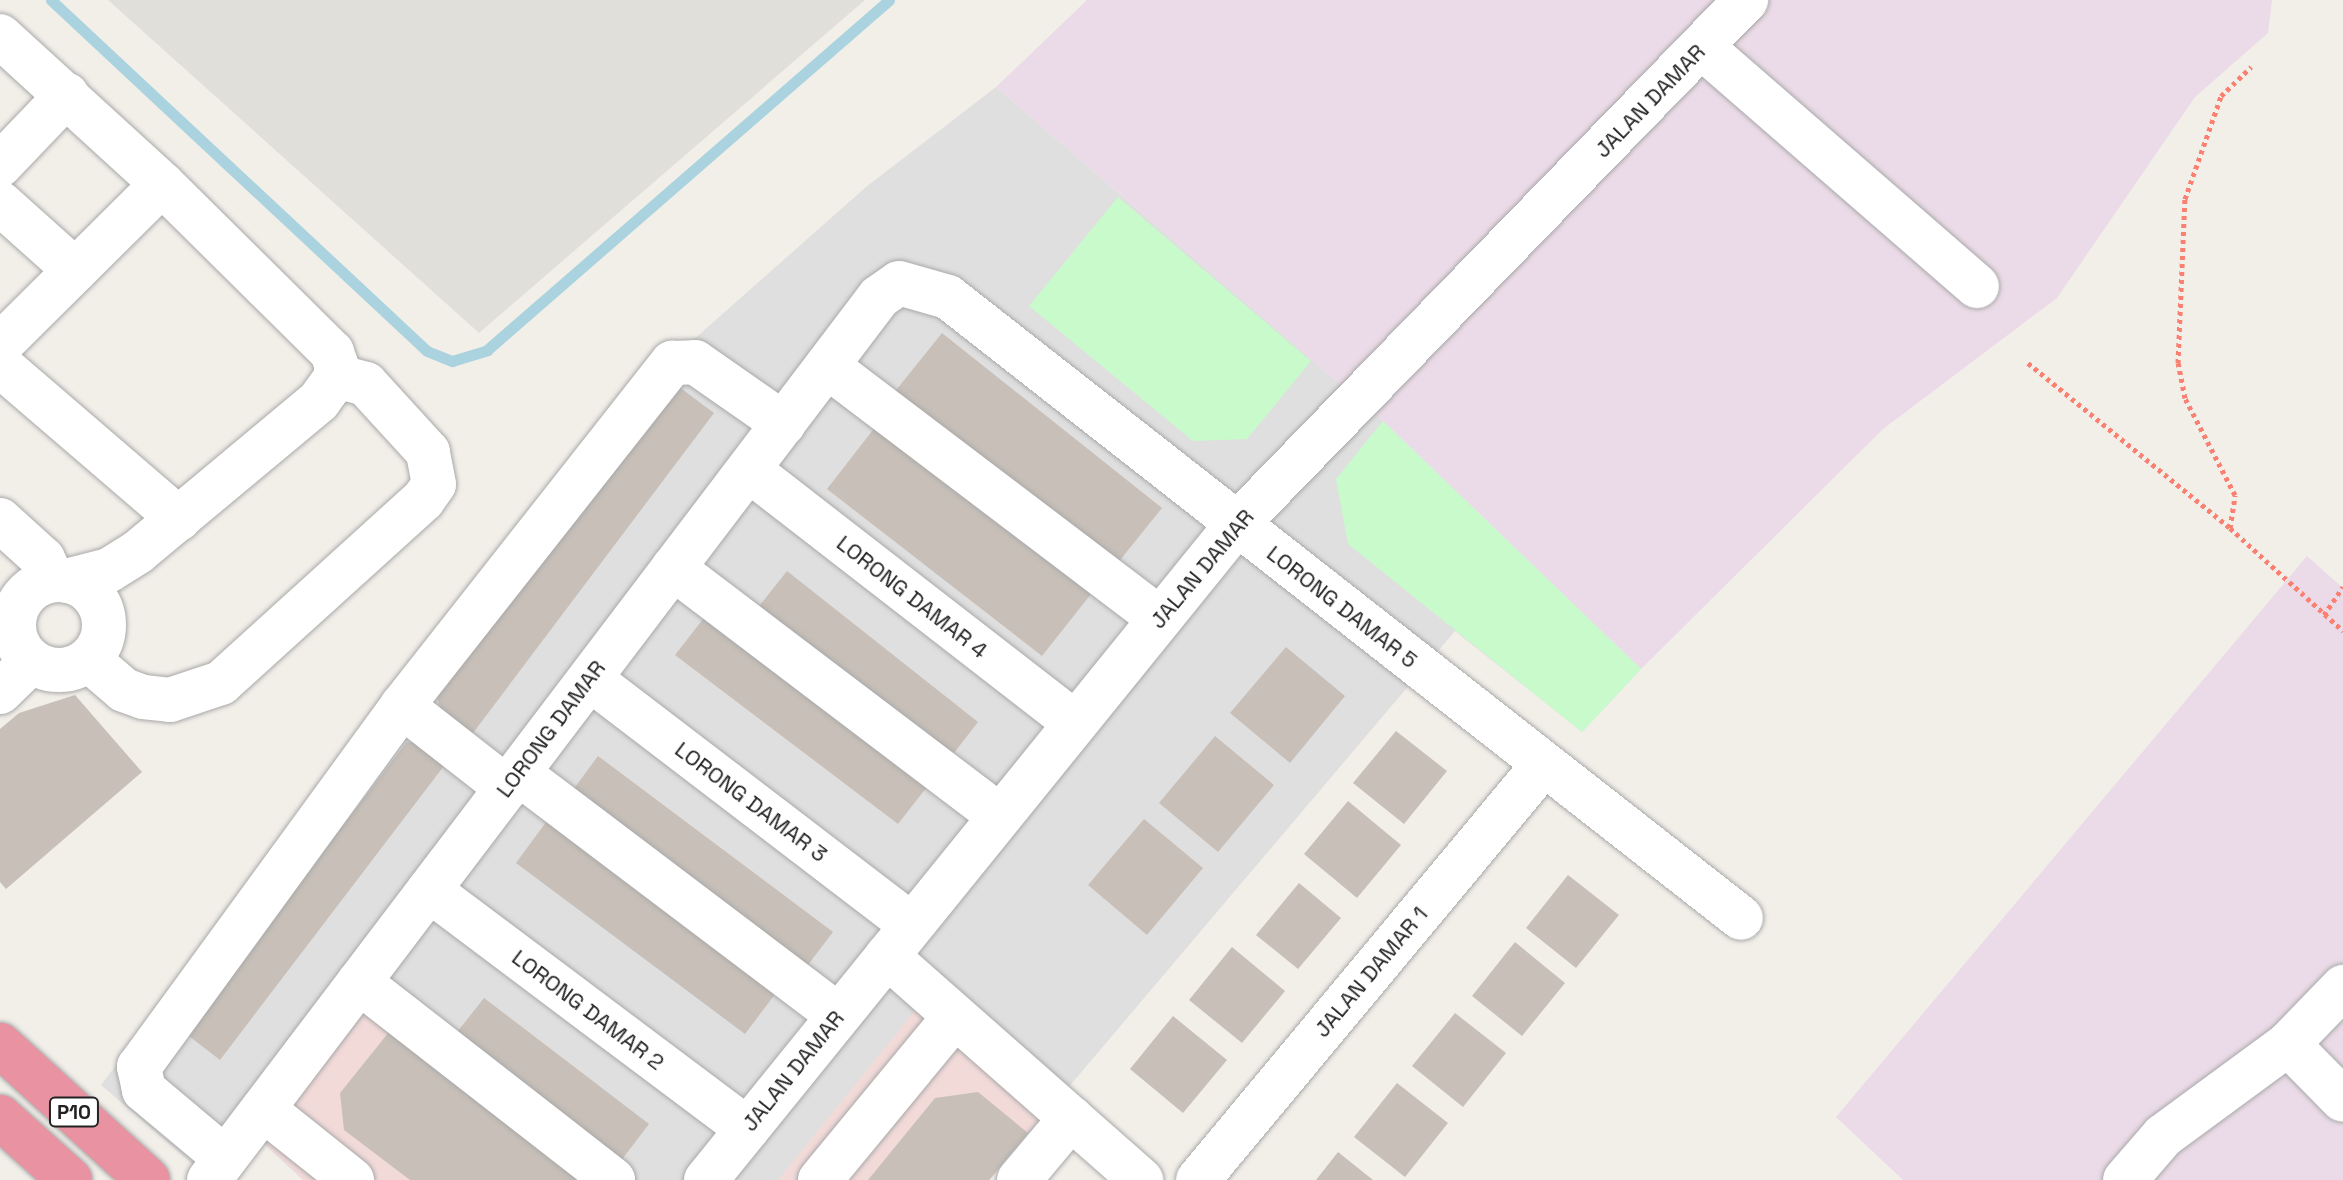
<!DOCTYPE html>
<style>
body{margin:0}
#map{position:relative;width:2343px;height:1180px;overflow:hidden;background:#f2efe9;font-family:"Space Grotesk",sans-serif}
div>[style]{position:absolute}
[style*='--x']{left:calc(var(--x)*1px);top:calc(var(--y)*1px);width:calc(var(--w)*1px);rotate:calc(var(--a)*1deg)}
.residential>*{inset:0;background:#e0dfdf}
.commercial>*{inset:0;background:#f2dad9}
.industrial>*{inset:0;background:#ebdbe8}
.airport>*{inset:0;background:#e1dfda}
.park>*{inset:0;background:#c8facc}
.stream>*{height:11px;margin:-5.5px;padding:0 5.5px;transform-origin:5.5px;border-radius:5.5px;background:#aad3df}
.building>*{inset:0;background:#c7bfb8}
.path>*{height:5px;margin-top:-2.5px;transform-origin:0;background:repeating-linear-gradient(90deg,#fa8072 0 4px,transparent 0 8px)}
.roads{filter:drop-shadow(0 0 2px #a9a9a9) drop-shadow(0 0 2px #a9a9a9)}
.minor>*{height:44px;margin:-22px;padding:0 22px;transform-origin:22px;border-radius:22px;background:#fff}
.minor>.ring{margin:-22px;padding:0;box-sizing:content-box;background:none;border:44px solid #fff;border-radius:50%}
.highway>*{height:44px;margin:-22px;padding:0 22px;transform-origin:22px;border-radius:22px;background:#e892a2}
span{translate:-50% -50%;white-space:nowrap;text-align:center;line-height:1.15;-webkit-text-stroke:6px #fff;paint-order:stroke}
.shield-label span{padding:2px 6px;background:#fff;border:2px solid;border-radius:6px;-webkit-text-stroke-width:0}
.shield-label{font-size:20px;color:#222;font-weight:700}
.street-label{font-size:22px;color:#222}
</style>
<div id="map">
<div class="residential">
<div style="clip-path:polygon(996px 87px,1383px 421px,1641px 669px,1582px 732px,1455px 631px,990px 1180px,303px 1180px,264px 1144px,211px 1180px,101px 1085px,622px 403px,866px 187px)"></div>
</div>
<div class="commercial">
<div style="clip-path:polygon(943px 976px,1065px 1088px,989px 1180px,778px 1180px)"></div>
<div style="clip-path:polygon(369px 1008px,586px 1180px,303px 1180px,264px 1143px)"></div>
</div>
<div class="industrial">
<div style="clip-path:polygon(1087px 0,2272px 0,2268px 33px,2195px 97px,2057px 298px,1883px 429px,1641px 669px,1383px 421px,996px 87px)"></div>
<div style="clip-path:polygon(2307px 556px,2343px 588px,2343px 1180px,1903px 1180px,1836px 1117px)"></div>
</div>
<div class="airport">
<div style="clip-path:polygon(108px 0,865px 0,479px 333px)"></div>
</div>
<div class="park">
<div style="clip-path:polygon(1118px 197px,1311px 361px,1247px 439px,1193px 441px,1029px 306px)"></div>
<div style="clip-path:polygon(1383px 421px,1641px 669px,1582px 732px,1348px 544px,1336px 479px)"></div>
</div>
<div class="stream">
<div style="--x:51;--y:0;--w:514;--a:43.03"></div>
<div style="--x:427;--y:351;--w:27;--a:22"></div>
<div style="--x:452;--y:361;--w:37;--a:-17"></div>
<div style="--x:487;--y:350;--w:533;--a:-41.04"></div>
</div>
<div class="building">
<div style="clip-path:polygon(942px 333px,1162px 508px,1112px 570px,893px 394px)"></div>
<div style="clip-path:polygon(674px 383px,714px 413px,470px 737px,442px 715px,437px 697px)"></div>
<div style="clip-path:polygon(876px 426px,1091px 594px,1042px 656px,827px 489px)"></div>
<div style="clip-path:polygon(787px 571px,978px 722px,947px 762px,756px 610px)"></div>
<div style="clip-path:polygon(707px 614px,930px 783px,898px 824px,675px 655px)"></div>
<div style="clip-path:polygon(1286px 647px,1345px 696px,1290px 763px,1230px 713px)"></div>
<div style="clip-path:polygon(75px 695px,142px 772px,6px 889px,0 882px,0 729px,19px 713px)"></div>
<div style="clip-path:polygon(1396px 731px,1447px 771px,1404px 824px,1353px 783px)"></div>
<div style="clip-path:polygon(1215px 736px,1274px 785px,1218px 852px,1159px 803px)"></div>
<div style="clip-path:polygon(424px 739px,450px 758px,220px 1060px,185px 1033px,406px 743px)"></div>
<div style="clip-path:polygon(598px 756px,833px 932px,801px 974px,567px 798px)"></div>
<div style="clip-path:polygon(1348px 801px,1401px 845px,1357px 898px,1304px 854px)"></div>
<div style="clip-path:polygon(549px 818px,779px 989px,745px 1034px,516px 863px)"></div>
<div style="clip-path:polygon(1144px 819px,1203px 868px,1147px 935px,1088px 885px)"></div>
<div style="clip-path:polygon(1568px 875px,1619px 915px,1576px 968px,1526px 928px)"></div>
<div style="clip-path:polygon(1299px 883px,1341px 918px,1298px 969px,1256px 935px)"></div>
<div style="clip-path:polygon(1515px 942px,1565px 983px,1522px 1036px,1472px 996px)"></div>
<div style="clip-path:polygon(1232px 947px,1285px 991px,1242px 1043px,1189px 1000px)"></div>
<div style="clip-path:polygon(484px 998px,649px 1124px,620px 1162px,454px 1036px)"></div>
<div style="clip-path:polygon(1455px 1013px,1506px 1053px,1463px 1107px,1412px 1066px)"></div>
<div style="clip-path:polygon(1173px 1016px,1227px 1060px,1183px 1113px,1130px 1069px)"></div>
<div style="clip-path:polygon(393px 1027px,586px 1180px,410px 1180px,344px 1130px,340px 1093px)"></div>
<div style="clip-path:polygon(1397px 1083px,1448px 1123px,1405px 1177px,1354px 1137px)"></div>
<div style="clip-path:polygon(978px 1092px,1028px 1133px,989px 1180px,868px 1180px,935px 1098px)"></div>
<div style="clip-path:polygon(1338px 1152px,1373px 1180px,1316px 1180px)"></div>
</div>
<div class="path">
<div style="--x:2028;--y:363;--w:261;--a:39.2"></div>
<div style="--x:2230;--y:528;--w:153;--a:42.3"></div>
<div style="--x:2230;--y:528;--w:33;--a:-81"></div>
<div style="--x:2235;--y:495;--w:109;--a:-117.3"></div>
<div style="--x:2185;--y:398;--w:36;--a:-101"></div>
<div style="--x:2178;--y:363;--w:164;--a:-87.6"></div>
<div style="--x:2185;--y:199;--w:109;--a:-70.7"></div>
<div style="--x:2221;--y:96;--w:42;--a:-44"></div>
<div style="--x:2324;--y:615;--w:34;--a:-56"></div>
</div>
<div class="roads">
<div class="minor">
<div style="--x:0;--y:36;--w:219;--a:42.4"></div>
<div style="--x:162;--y:184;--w:239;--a:44.7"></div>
<div style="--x:332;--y:352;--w:13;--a:72"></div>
<div style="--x:336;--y:364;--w:12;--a:85"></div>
<div style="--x:337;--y:376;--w:31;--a:126"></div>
<div style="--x:319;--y:401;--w:236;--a:140.2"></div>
<div style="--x:138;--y:552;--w:34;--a:148"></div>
<div style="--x:109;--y:570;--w:44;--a:165.7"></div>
<div style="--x:1703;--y:48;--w:363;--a:41"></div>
<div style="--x:0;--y:165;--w:97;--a:-46.3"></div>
<div style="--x:0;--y:203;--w:101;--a:41.8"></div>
<div style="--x:0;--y:345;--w:228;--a:-44.8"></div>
<div style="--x:0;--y:365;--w:236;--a:40.7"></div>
<div style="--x:827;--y:366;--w:418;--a:37.2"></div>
<div style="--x:749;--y:470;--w:413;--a:37.8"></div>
<div style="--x:0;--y:520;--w:58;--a:42.2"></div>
<div style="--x:43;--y:559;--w:23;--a:65"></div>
<div style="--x:673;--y:568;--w:410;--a:37.2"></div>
<div class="ring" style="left:14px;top:580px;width:46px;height:46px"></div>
<div style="--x:89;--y:660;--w:46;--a:40.6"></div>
<div style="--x:124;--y:690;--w:20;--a:20"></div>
<div style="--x:143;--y:697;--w:27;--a:6"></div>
<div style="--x:170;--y:700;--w:54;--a:-18.4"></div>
<div style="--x:221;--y:683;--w:273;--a:-42.2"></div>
<div style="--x:423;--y:500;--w:19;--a:-55"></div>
<div style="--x:434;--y:484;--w:33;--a:-101"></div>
<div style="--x:428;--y:452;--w:92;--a:-132.4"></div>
<div style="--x:366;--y:384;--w:30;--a:-165"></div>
<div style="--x:590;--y:679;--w:405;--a:37.4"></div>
<div style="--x:0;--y:692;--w:43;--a:-44.1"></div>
<div style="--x:402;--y:706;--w:133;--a:38"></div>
<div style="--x:518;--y:773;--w:401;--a:37.1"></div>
<div style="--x:429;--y:890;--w:398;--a:36.9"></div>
<div style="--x:887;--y:956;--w:339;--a:41.4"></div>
<div style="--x:359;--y:982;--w:322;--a:37.9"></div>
<div style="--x:2288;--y:1044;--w:78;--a:45.5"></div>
<div style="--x:263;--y:1109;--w:114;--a:38.6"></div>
<div style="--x:225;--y:1158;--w:106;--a:-140"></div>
<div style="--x:144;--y:1090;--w:24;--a:-102"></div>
<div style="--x:139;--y:1067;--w:447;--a:-53.9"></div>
<div style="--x:402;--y:706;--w:437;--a:-51.8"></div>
<div style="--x:672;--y:363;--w:23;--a:-2"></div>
<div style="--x:695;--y:362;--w:108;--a:34.9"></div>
<div style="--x:209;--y:1180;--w:1108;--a:-52.81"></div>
<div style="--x:879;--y:297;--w:24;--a:-35"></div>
<div style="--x:899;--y:283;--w:51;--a:15.9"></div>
<div style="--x:948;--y:297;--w:1007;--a:38.06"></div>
<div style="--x:706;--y:1180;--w:844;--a:-51.01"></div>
<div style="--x:1237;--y:524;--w:731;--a:-45.83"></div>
<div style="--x:820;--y:1180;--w:212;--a:-50.5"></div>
<div style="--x:1019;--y:1180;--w:81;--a:-50"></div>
<div style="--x:1198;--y:1180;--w:541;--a:-50.25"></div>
<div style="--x:2125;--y:1180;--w:58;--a:-49.2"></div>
<div style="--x:2163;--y:1136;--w:154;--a:-36.3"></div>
<div style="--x:2287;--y:1045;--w:81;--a:-46"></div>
</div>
<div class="highway">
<div style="--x:0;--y:1045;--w:200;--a:42.4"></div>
<div style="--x:0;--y:1117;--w:94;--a:42"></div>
</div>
</div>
<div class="shield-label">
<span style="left:74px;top:1112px">P10</span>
</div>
<div class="street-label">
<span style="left:1650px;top:101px;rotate:-46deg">JALAN DAMAR</span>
<span style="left:1202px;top:569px;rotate:-50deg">JALAN DAMAR</span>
<span style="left:912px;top:597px;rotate:38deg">LORONG DAMAR 4</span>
<span style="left:1342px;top:607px;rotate:38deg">LORONG DAMAR 5</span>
<span style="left:551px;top:729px;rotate:-53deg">LORONG DAMAR</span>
<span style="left:751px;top:802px;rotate:37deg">LORONG DAMAR 3</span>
<span style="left:1371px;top:972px;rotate:-50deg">JALAN DAMAR 1</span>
<span style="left:588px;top:1010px;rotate:37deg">LORONG DAMAR 2</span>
<span style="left:793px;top:1071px;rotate:-51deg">JALAN DAMAR</span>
</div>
</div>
